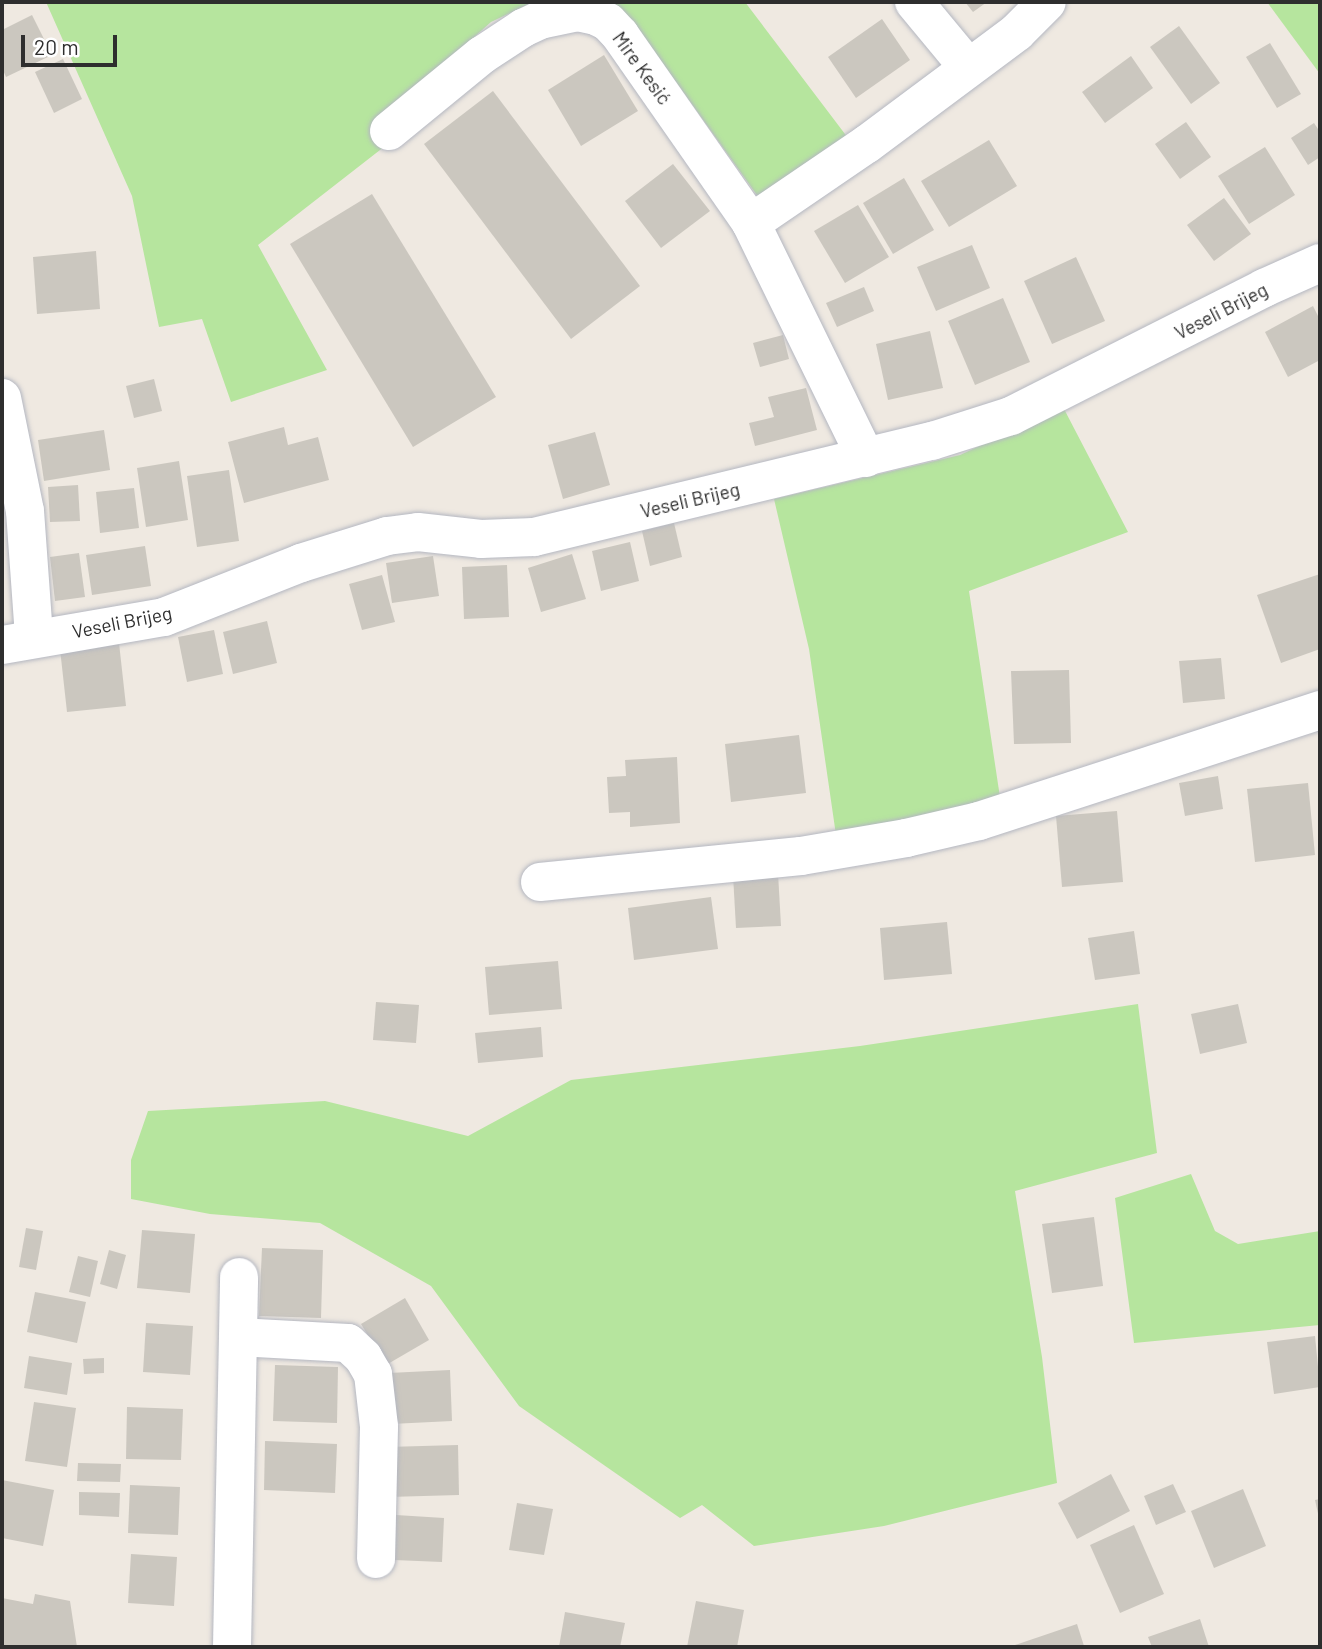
<!DOCTYPE html>
<meta charset="utf-8">
<style>
body{margin:0}
#map{position:relative;width:1322px;height:1649px;overflow:hidden;background:#efe9e1;font-family:Barlow,sans-serif}
div>[style]{position:absolute}
[style*='--x']{left:calc(var(--x)*1px);top:calc(var(--y)*1px);width:calc(var(--w)*1px);rotate:calc(var(--a)*1deg)}
.green>*{inset:0;background:#b6e59e}
.building>*{inset:0;background:#cbc7bf}
.roads{filter:drop-shadow(0 0 2px #b4b7c1) drop-shadow(0 0 2px #b4b7c1)}
.minor>*{height:38px;margin:-19px;padding:0 19px;transform-origin:19px;border-radius:19px;background:#fff}
span{translate:-50% -50%;white-space:nowrap;text-align:center;line-height:1.15;-webkit-text-stroke:6px #fff;paint-order:stroke}
.street-label{font-size:19px;color:#2e2e2e}
.frame{position:absolute;inset:0;border:4px solid #2e2e2e;pointer-events:none}
.scale{position:absolute;left:21px;top:35px;width:96px;height:32px;box-sizing:border-box;border:4px solid #2e2e2e;border-top:0;padding-left:9px;font-size:21px;line-height:24px;white-space:nowrap;color:#2e2e2e;-webkit-text-stroke:5px #fff;paint-order:stroke}
</style>
<div id="map">
<div class="green">
<div style="clip-path:polygon(46px 2px,533px 2px,491px 22px,376px 125px,389px 143px,258px 245px,327px 370px,231px 402px,202px 319px,159px 327px,132px 196px)"></div>
<div style="clip-path:polygon(602px 2px,745px 2px,848px 138px,759px 198px,631px 19px)"></div>
<div style="clip-path:polygon(1267px 2px,1320px 2px,1320px 74px)"></div>
<div style="clip-path:polygon(1063px 407px,1128px 532px,969px 591px,1001px 804px,836px 835px,809px 649px,774px 499px,960px 455px)"></div>
<div style="clip-path:polygon(1138px 1004px,1157px 1153px,1015px 1191px,1042px 1357px,1057px 1483px,884px 1526px,754px 1546px,702px 1505px,680px 1518px,519px 1406px,431px 1286px,320px 1223px,210px 1214px,131px 1199px,131px 1160px,148px 1111px,325px 1101px,468px 1136px,571px 1080px,860px 1046px)"></div>
<div style="clip-path:polygon(1191px 1174px,1215px 1231px,1238px 1244px,1320px 1231px,1320px 1325px,1134px 1343px,1115px 1198px)"></div>
</div>
<div class="building">
<div style="clip-path:polygon(965px 2px,987px 2px,973px 12px)"></div>
<div style="clip-path:polygon(32px 15px,52px 55px,6px 77px,2px 68px,2px 30px)"></div>
<div style="clip-path:polygon(882px 19px,910px 60px,856px 98px,828px 57px)"></div>
<div style="clip-path:polygon(1179px 26px,1220px 83px,1191px 104px,1150px 47px)"></div>
<div style="clip-path:polygon(1270px 43px,1301px 94px,1277px 108px,1246px 57px)"></div>
<div style="clip-path:polygon(604px 55px,638px 111px,581px 146px,548px 90px)"></div>
<div style="clip-path:polygon(1131px 56px,1153px 88px,1105px 123px,1082px 92px)"></div>
<div style="clip-path:polygon(63px 59px,82px 99px,54px 113px,35px 72px)"></div>
<div style="clip-path:polygon(493px 91px,640px 286px,571px 339px,424px 144px)"></div>
<div style="clip-path:polygon(1186px 122px,1211px 157px,1180px 179px,1155px 144px)"></div>
<div style="clip-path:polygon(1314px 123px,1320px 132px,1320px 157px,1308px 165px,1291px 138px)"></div>
<div style="clip-path:polygon(989px 140px,1017px 186px,949px 227px,921px 181px)"></div>
<div style="clip-path:polygon(1265px 147px,1295px 195px,1249px 224px,1218px 176px)"></div>
<div style="clip-path:polygon(673px 164px,710px 211px,661px 248px,625px 201px)"></div>
<div style="clip-path:polygon(904px 178px,934px 230px,893px 254px,863px 203px)"></div>
<div style="clip-path:polygon(372px 194px,496px 397px,413px 447px,290px 244px)"></div>
<div style="clip-path:polygon(1224px 198px,1251px 234px,1214px 261px,1187px 225px)"></div>
<div style="clip-path:polygon(858px 205px,889px 257px,845px 283px,814px 231px)"></div>
<div style="clip-path:polygon(972px 245px,990px 288px,936px 311px,917px 267px)"></div>
<div style="clip-path:polygon(96px 251px,100px 309px,37px 314px,33px 257px)"></div>
<div style="clip-path:polygon(1076px 257px,1105px 321px,1052px 344px,1024px 281px)"></div>
<div style="clip-path:polygon(864px 287px,874px 311px,837px 327px,826px 303px)"></div>
<div style="clip-path:polygon(1003px 298px,1030px 362px,975px 385px,948px 321px)"></div>
<div style="clip-path:polygon(1313px 306px,1320px 320px,1320px 360px,1288px 377px,1265px 332px)"></div>
<div style="clip-path:polygon(930px 331px,943px 388px,888px 400px,876px 344px)"></div>
<div style="clip-path:polygon(783px 335px,789px 359px,760px 367px,753px 343px)"></div>
<div style="clip-path:polygon(154px 379px,162px 411px,134px 418px,126px 386px)"></div>
<div style="clip-path:polygon(806px 388px,817px 430px,755px 446px,749px 423px,774px 417px,768px 397px)"></div>
<div style="clip-path:polygon(284px 427px,288px 445px,318px 437px,329px 480px,244px 503px,228px 442px)"></div>
<div style="clip-path:polygon(104px 430px,110px 470px,44px 481px,38px 440px)"></div>
<div style="clip-path:polygon(595px 432px,610px 485px,563px 499px,548px 445px)"></div>
<div style="clip-path:polygon(179px 461px,188px 520px,146px 527px,137px 468px)"></div>
<div style="clip-path:polygon(229px 470px,239px 541px,197px 547px,187px 476px)"></div>
<div style="clip-path:polygon(78px 485px,80px 521px,50px 522px,48px 487px)"></div>
<div style="clip-path:polygon(134px 488px,139px 528px,100px 533px,96px 492px)"></div>
<div style="clip-path:polygon(674px 523px,682px 557px,650px 566px,642px 531px)"></div>
<div style="clip-path:polygon(630px 542px,639px 581px,601px 591px,592px 551px)"></div>
<div style="clip-path:polygon(145px 546px,151px 586px,92px 595px,86px 555px)"></div>
<div style="clip-path:polygon(79px 553px,85px 597px,55px 601px,50px 557px)"></div>
<div style="clip-path:polygon(572px 554px,586px 599px,541px 612px,528px 568px)"></div>
<div style="clip-path:polygon(433px 556px,439px 596px,392px 603px,386px 563px)"></div>
<div style="clip-path:polygon(507px 565px,509px 617px,464px 619px,462px 567px)"></div>
<div style="clip-path:polygon(1320px 574px,1320px 649px,1281px 663px,1257px 595px)"></div>
<div style="clip-path:polygon(382px 575px,395px 622px,362px 630px,349px 584px)"></div>
<div style="clip-path:polygon(267px 621px,277px 663px,233px 674px,223px 632px)"></div>
<div style="clip-path:polygon(214px 630px,223px 674px,187px 682px,178px 637px)"></div>
<div style="clip-path:polygon(119px 643px,126px 706px,67px 712px,60px 649px)"></div>
<div style="clip-path:polygon(1221px 658px,1225px 699px,1183px 703px,1179px 661px)"></div>
<div style="clip-path:polygon(1069px 670px,1071px 743px,1014px 744px,1011px 671px)"></div>
<div style="clip-path:polygon(799px 735px,806px 793px,731px 802px,725px 744px)"></div>
<div style="clip-path:polygon(677px 757px,680px 823px,630px 827px,630px 812px,609px 813px,607px 777px,626px 776px,625px 760px)"></div>
<div style="clip-path:polygon(1218px 776px,1223px 809px,1185px 816px,1179px 783px)"></div>
<div style="clip-path:polygon(1308px 783px,1315px 855px,1255px 862px,1247px 789px)"></div>
<div style="clip-path:polygon(1117px 811px,1123px 882px,1062px 887px,1056px 816px)"></div>
<div style="clip-path:polygon(778px 873px,781px 926px,736px 928px,733px 875px)"></div>
<div style="clip-path:polygon(711px 897px,718px 949px,634px 960px,628px 908px)"></div>
<div style="clip-path:polygon(947px 922px,952px 974px,884px 980px,880px 928px)"></div>
<div style="clip-path:polygon(1134px 931px,1140px 974px,1095px 980px,1088px 938px)"></div>
<div style="clip-path:polygon(558px 961px,562px 1009px,489px 1015px,485px 967px)"></div>
<div style="clip-path:polygon(376px 1002px,419px 1005px,416px 1043px,373px 1040px)"></div>
<div style="clip-path:polygon(1238px 1004px,1247px 1043px,1200px 1054px,1191px 1014px)"></div>
<div style="clip-path:polygon(541px 1027px,543px 1057px,478px 1063px,475px 1033px)"></div>
<div style="clip-path:polygon(1094px 1217px,1103px 1286px,1052px 1293px,1042px 1224px)"></div>
<div style="clip-path:polygon(26px 1228px,43px 1231px,36px 1270px,19px 1267px)"></div>
<div style="clip-path:polygon(142px 1230px,195px 1234px,190px 1293px,137px 1288px)"></div>
<div style="clip-path:polygon(262px 1248px,323px 1250px,321px 1318px,259px 1316px)"></div>
<div style="clip-path:polygon(109px 1250px,126px 1255px,117px 1289px,100px 1284px)"></div>
<div style="clip-path:polygon(78px 1256px,98px 1261px,90px 1297px,69px 1292px)"></div>
<div style="clip-path:polygon(35px 1292px,86px 1302px,77px 1343px,27px 1332px)"></div>
<div style="clip-path:polygon(405px 1298px,429px 1340px,386px 1365px,361px 1324px)"></div>
<div style="clip-path:polygon(146px 1323px,193px 1326px,190px 1375px,143px 1372px)"></div>
<div style="clip-path:polygon(1315px 1336px,1320px 1387px,1274px 1394px,1267px 1342px)"></div>
<div style="clip-path:polygon(29px 1356px,72px 1363px,67px 1395px,24px 1388px)"></div>
<div style="clip-path:polygon(104px 1358px,104px 1373px,84px 1374px,83px 1359px)"></div>
<div style="clip-path:polygon(275px 1365px,338px 1367px,337px 1423px,273px 1421px)"></div>
<div style="clip-path:polygon(450px 1370px,452px 1421px,391px 1424px,389px 1373px)"></div>
<div style="clip-path:polygon(34px 1402px,76px 1408px,67px 1467px,25px 1461px)"></div>
<div style="clip-path:polygon(127px 1407px,183px 1409px,181px 1460px,126px 1459px)"></div>
<div style="clip-path:polygon(265px 1441px,337px 1444px,335px 1493px,264px 1490px)"></div>
<div style="clip-path:polygon(458px 1445px,459px 1495px,388px 1497px,387px 1447px)"></div>
<div style="clip-path:polygon(78px 1463px,121px 1464px,120px 1482px,77px 1481px)"></div>
<div style="clip-path:polygon(1111px 1474px,1130px 1511px,1077px 1539px,1058px 1503px)"></div>
<div style="clip-path:polygon(2px 1480px,54px 1490px,43px 1546px,2px 1538px)"></div>
<div style="clip-path:polygon(1173px 1484px,1186px 1512px,1156px 1525px,1144px 1496px)"></div>
<div style="clip-path:polygon(130px 1485px,180px 1487px,178px 1535px,128px 1533px)"></div>
<div style="clip-path:polygon(1243px 1489px,1266px 1546px,1214px 1568px,1191px 1511px)"></div>
<div style="clip-path:polygon(79px 1492px,120px 1493px,119px 1517px,79px 1515px)"></div>
<div style="clip-path:polygon(1320px 1499px,1320px 1518px,1319px 1518px,1315px 1500px)"></div>
<div style="clip-path:polygon(517px 1503px,553px 1509px,544px 1555px,509px 1550px)"></div>
<div style="clip-path:polygon(396px 1515px,444px 1518px,442px 1562px,394px 1560px)"></div>
<div style="clip-path:polygon(1134px 1525px,1164px 1594px,1120px 1613px,1090px 1545px)"></div>
<div style="clip-path:polygon(131px 1554px,177px 1557px,174px 1606px,128px 1603px)"></div>
<div style="clip-path:polygon(35px 1594px,70px 1601px,77px 1647px,2px 1647px,2px 1598px,33px 1604px)"></div>
<div style="clip-path:polygon(696px 1601px,744px 1610px,737px 1647px,687px 1647px)"></div>
<div style="clip-path:polygon(565px 1612px,625px 1623px,620px 1647px,559px 1647px)"></div>
<div style="clip-path:polygon(1200px 1619px,1209px 1647px,1152px 1647px,1148px 1637px)"></div>
<div style="clip-path:polygon(1077px 1624px,1084px 1646px,1009px 1647px)"></div>
</div>
<div class="roads">
<div class="minor">
<div style="--x:914;--y:2;--w:85;--a:50.3"></div>
<div style="--x:389;--y:131;--w:120;--a:-39.3"></div>
<div style="--x:482;--y:55;--w:49;--a:-33.4"></div>
<div style="--x:523;--y:28;--w:19;--a:-25"></div>
<div style="--x:540;--y:20;--w:38;--a:-12"></div>
<div style="--x:577;--y:12;--w:19;--a:12"></div>
<div style="--x:596;--y:16;--w:13;--a:27"></div>
<div style="--x:608;--y:22;--w:18;--a:47"></div>
<div style="--x:620;--y:35;--w:229;--a:55.1"></div>
<div style="--x:2;--y:398;--w:115;--a:78.5"></div>
<div style="--x:25;--y:511;--w:127;--a:85.9"></div>
<div style="--x:866;--y:458;--w:262;--a:-116.1"></div>
<div style="--x:751;--y:223;--w:140;--a:-34.3"></div>
<div style="--x:867;--y:144;--w:187;--a:-36.7"></div>
<div style="--x:1017;--y:32;--w:42;--a:-45"></div>
<div style="--x:2;--y:645;--w:164;--a:-9.8"></div>
<div style="--x:164;--y:617;--w:147;--a:-21.5"></div>
<div style="--x:301;--y:563;--w:90;--a:-17.4"></div>
<div style="--x:387;--y:536;--w:31;--a:-7"></div>
<div style="--x:418;--y:532;--w:63;--a:6.3"></div>
<div style="--x:481;--y:539;--w:53;--a:-2.2"></div>
<div style="--x:534;--y:537;--w:409;--a:-13.6"></div>
<div style="--x:932;--y:441;--w:83;--a:-17.6"></div>
<div style="--x:1011;--y:416;--w:284;--a:-26.8"></div>
<div style="--x:1264;--y:288;--w:61;--a:-24.1"></div>
<div style="--x:540;--y:882;--w:262;--a:-5.7"></div>
<div style="--x:801;--y:856;--w:107;--a:-9.7"></div>
<div style="--x:906;--y:838;--w:75;--a:-13.1"></div>
<div style="--x:979;--y:821;--w:359;--a:-18"></div>
<div style="--x:238;--y:1337;--w:110;--a:3.1"></div>
<div style="--x:348;--y:1343;--w:21;--a:43"></div>
<div style="--x:363;--y:1357;--w:20;--a:60"></div>
<div style="--x:373;--y:1374;--w:53;--a:83.5"></div>
<div style="--x:379;--y:1427;--w:132;--a:91.3"></div>
<div style="--x:232;--y:1647;--w:370;--a:-88.9"></div>
</div>
</div>
<div class="street-label">
<span style="left:642px;top:68px;rotate:54deg">Mire Kesić</span>
<span style="left:1221px;top:311px;rotate:-27deg">Veseli Brijeg</span>
<span style="left:690px;top:500px;rotate:-13deg">Veseli Brijeg</span>
<span style="left:122px;top:622px;rotate:-11deg">Veseli Brijeg</span>
</div>
<div class="frame"></div>
<div class="scale">20 m</div>
</div>
